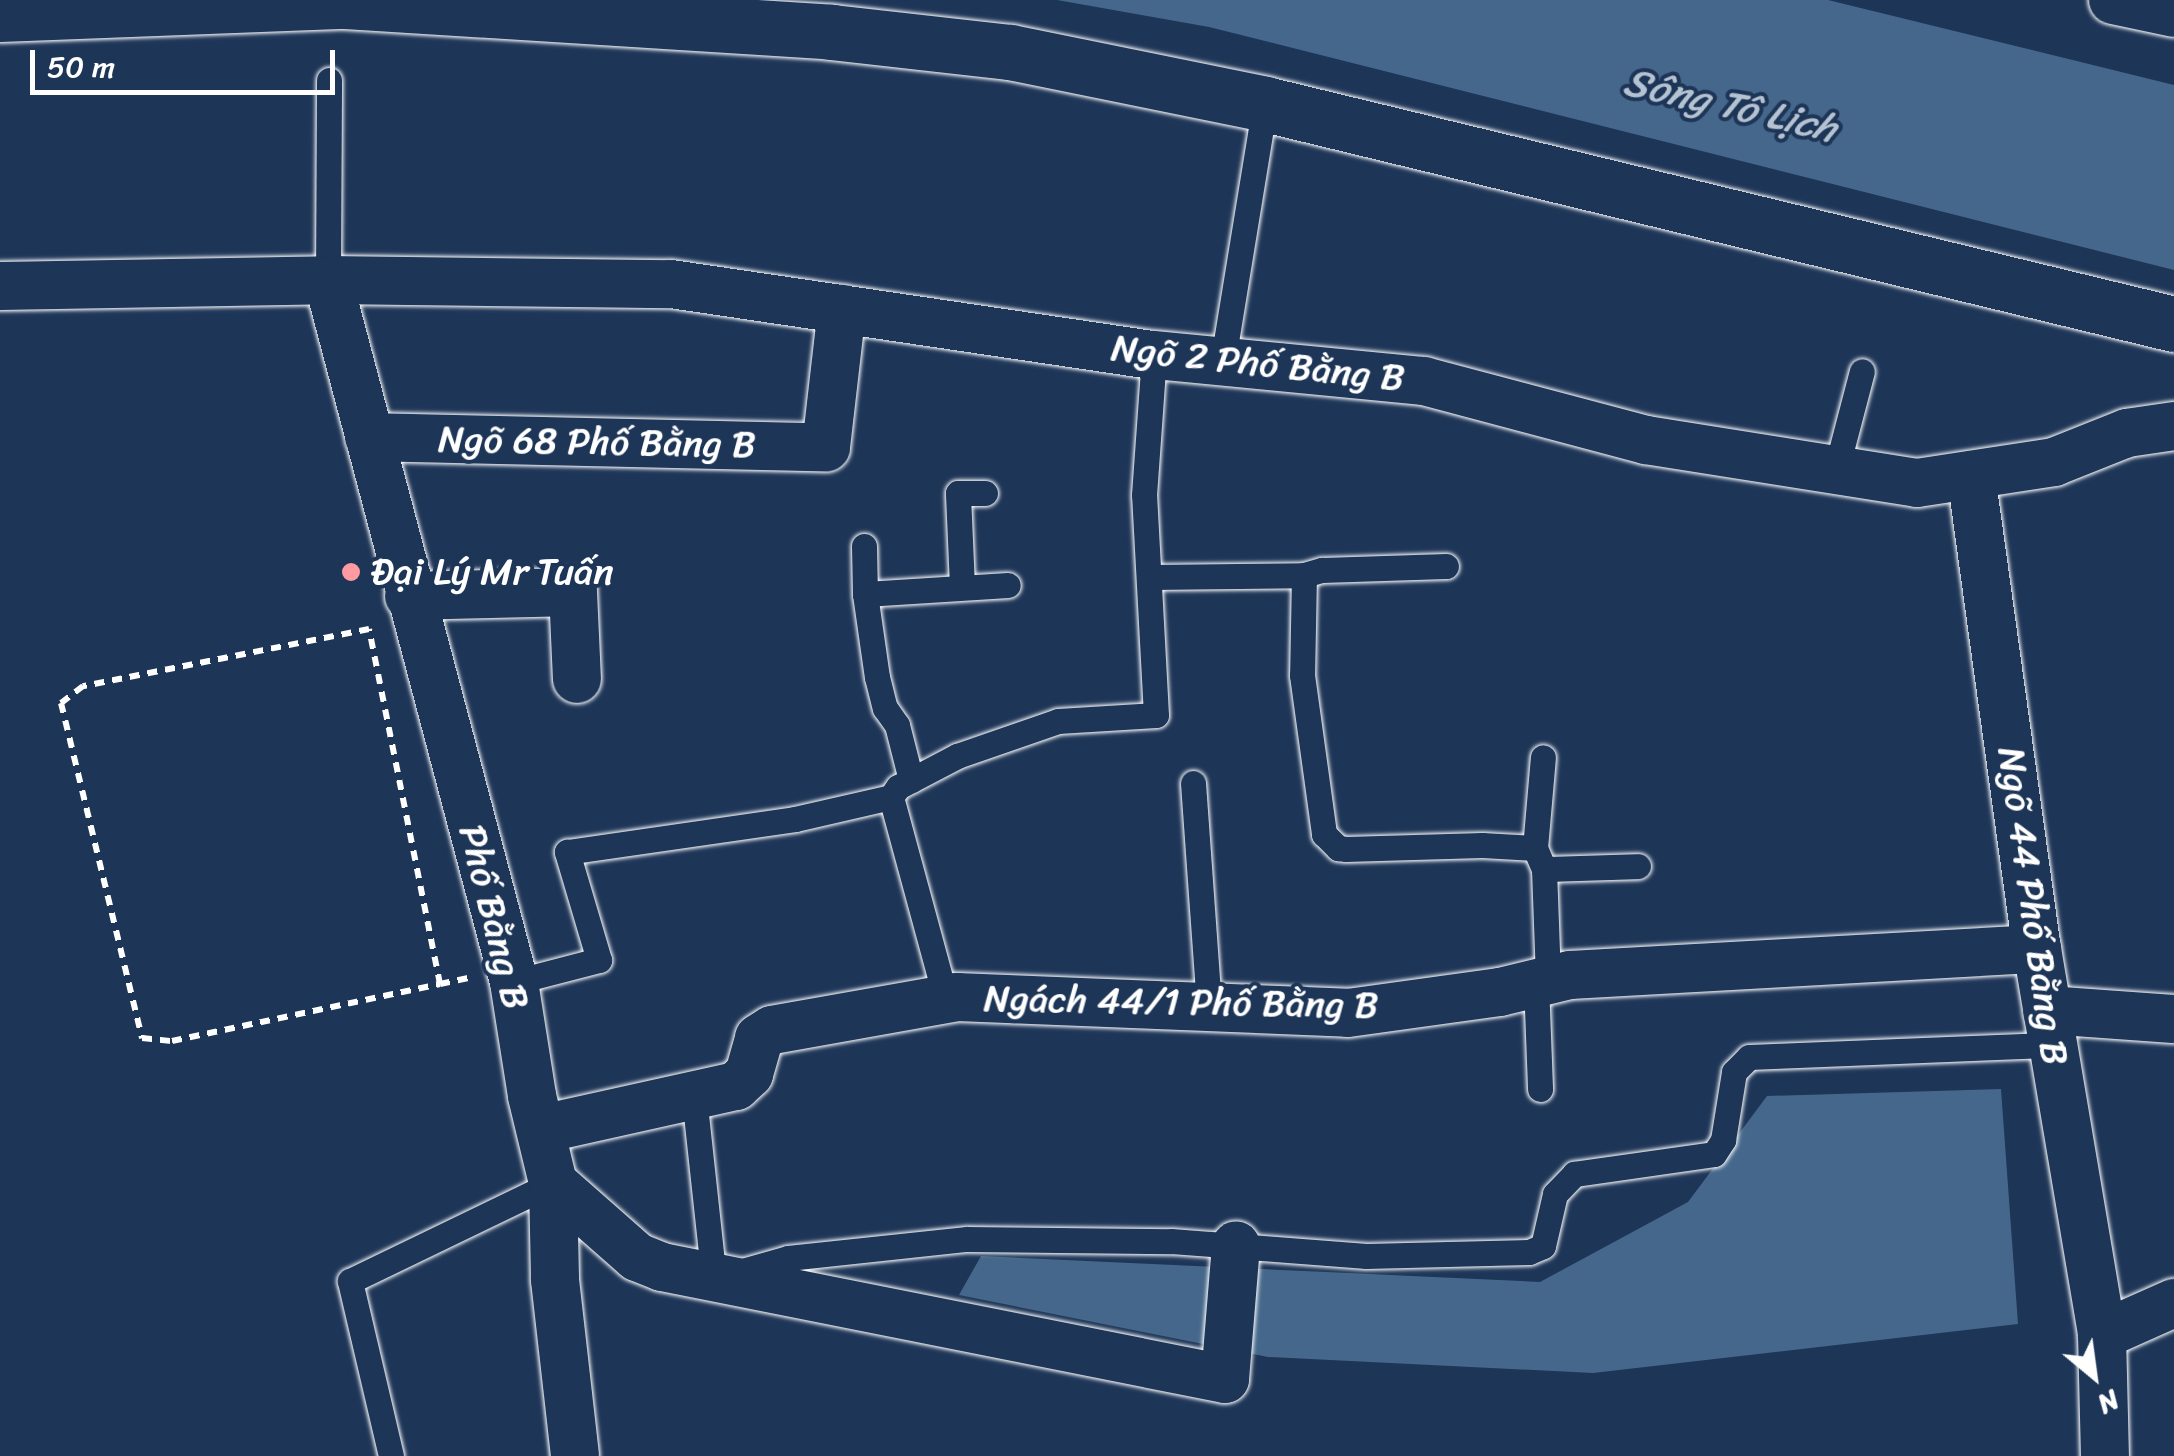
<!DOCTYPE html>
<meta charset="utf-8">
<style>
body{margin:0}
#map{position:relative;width:2174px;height:1456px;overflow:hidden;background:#1d3557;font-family:Sriracha,sans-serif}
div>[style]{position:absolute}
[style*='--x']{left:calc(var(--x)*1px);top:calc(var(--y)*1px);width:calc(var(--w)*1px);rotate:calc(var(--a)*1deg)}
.water>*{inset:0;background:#44678b}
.path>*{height:6px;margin-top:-3px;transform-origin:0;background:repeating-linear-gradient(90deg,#fff 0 10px,transparent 0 18px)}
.roads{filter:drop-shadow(0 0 2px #fff) drop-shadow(0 0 2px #fff)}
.lane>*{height:25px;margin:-12.5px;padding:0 12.5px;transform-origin:12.5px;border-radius:12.5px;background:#1d3557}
.street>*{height:48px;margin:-24px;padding:0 24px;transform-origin:24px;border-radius:24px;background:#1d3557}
.secondary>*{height:55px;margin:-27.5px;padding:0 27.5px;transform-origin:27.5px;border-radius:27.5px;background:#1d3557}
.dots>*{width:28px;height:28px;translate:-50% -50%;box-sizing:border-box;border:5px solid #1d3557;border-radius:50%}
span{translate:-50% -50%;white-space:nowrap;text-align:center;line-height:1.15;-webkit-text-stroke:8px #1d3557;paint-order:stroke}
.street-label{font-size:38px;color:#fff}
.poi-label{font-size:38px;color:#fff}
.left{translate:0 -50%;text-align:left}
.water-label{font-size:40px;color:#b4c2d1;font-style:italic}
.north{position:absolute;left:2044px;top:1326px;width:100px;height:100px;-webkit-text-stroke:8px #1d3557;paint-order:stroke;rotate:151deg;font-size:28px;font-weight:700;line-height:40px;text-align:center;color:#fff}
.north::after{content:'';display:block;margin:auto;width:35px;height:45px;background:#fff;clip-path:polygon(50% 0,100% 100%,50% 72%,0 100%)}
.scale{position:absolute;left:30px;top:50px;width:305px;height:45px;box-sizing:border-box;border:5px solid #fff;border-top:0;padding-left:12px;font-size:30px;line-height:35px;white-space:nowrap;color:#fff;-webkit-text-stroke:8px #1d3557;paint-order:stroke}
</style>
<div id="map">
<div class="water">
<div style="clip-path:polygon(1057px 0,1828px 0,2174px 85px,2174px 270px,1209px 27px)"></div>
<div style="clip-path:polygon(2001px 1089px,2018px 1324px,1593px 1373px,1268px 1357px,959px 1295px,981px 1256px,1540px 1282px,1688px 1202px,1767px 1096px)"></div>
</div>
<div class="path">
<div style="--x:440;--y:984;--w:362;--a:-101.3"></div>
<div style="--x:369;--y:629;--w:292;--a:168.7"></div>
<div style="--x:83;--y:686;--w:28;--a:142"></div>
<div style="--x:61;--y:703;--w:345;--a:76.4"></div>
<div style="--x:142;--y:1038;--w:30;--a:6"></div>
<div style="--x:172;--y:1041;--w:274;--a:-12"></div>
<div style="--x:440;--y:984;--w:30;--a:-12"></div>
</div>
<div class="roads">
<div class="lane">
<div style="--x:328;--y:280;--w:200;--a:-89.7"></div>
<div style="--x:1223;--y:360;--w:259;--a:-80.7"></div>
<div style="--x:1836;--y:470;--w:102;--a:-75.3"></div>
<div style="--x:864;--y:546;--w:48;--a:88.8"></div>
<div style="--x:865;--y:594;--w:84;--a:81.8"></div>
<div style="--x:877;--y:677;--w:32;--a:76"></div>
<div style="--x:885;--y:708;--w:21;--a:55"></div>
<div style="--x:897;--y:725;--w:57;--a:75.7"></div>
<div style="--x:1304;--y:575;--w:100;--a:91.1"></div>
<div style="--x:1302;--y:675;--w:161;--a:82.1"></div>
<div style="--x:1324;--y:834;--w:20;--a:45"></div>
<div style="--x:1338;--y:848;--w:8;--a:7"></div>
<div style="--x:1346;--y:849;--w:136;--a:-1.7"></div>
<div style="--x:1482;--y:845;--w:53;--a:3.2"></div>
<div style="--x:1535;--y:848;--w:23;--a:67"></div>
<div style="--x:1544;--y:869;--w:111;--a:87.9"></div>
<div style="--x:1151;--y:577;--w:153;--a:-0.7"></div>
<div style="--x:1304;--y:575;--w:19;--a:-16"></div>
<div style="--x:1322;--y:570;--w:124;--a:-1.8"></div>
<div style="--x:962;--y:586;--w:93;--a:-92.5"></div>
<div style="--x:958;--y:493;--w:27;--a:0"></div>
<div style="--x:865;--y:594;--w:143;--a:-3.6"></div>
<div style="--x:1193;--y:783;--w:225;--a:85.9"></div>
<div style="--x:891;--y:797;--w:12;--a:-55"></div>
<div style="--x:898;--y:787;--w:67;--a:-27.7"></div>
<div style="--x:957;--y:756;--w:107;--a:-19.1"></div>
<div style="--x:1058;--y:721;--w:98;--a:-3.5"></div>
<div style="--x:1156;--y:715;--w:220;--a:-93.1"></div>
<div style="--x:1144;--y:495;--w:140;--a:-85.9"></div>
<div style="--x:891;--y:797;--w:209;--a:74.8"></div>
<div style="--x:1535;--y:848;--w:91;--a:-85"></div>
<div style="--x:1544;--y:869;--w:94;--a:-1.8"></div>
<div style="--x:514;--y:982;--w:88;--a:-14.5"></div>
<div style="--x:599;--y:960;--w:113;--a:-106.5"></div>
<div style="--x:567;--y:852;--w:230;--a:-8.2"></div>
<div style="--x:795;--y:819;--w:98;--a:-12.9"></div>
<div style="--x:1536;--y:983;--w:106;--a:87.8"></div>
<div style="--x:694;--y:1096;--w:184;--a:83.8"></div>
<div style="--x:714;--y:1279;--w:77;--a:-15.8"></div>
<div style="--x:788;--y:1258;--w:180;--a:-6.1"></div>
<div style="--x:967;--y:1239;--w:204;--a:0.6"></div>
<div style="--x:1171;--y:1241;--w:196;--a:4.4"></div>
<div style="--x:1366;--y:1256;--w:163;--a:-1.4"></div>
<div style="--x:1529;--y:1252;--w:15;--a:-23"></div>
<div style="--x:1543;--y:1246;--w:53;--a:-77"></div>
<div style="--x:1555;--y:1194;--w:28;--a:-46"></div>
<div style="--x:1574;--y:1174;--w:141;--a:-8.1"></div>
<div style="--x:1714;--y:1154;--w:17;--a:-57"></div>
<div style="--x:1723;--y:1140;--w:69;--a:-80.8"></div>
<div style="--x:1734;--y:1072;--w:21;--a:-45"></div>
<div style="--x:1749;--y:1057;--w:304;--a:-2.3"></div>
<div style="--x:391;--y:1456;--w:180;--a:-103.2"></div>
<div style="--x:350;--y:1281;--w:225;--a:-25.8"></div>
</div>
<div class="street">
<div style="--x:2113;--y:0;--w:62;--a:12"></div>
<div style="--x:328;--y:280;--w:726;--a:75.16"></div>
<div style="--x:514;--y:982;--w:115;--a:81"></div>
<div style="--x:532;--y:1096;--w:89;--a:76.4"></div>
<div style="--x:553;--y:1183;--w:97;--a:88.8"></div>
<div style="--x:555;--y:1280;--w:177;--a:83.5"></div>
<div style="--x:0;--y:286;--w:328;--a:-1"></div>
<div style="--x:328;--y:280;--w:343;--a:0.7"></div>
<div style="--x:671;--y:284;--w:488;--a:8.4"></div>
<div style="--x:1154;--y:355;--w:271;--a:5.5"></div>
<div style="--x:1424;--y:381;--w:230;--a:14.9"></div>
<div style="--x:1646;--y:440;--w:274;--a:9"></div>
<div style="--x:1917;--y:483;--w:139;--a:-8.7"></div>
<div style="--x:2054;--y:462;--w:79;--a:-21.7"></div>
<div style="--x:2127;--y:433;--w:48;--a:-8.5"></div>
<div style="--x:369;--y:437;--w:457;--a:1.3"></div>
<div style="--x:826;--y:447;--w:139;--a:-83.4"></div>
<div style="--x:1971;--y:475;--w:479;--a:82.1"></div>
<div style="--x:2037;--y:949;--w:391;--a:80.4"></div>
<div style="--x:2102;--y:1335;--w:121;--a:88.6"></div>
<div style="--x:409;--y:596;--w:164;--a:-1.4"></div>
<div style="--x:573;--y:592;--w:87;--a:87.4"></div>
<div style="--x:2047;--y:1010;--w:127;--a:4.1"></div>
<div style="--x:542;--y:1129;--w:199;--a:-12.5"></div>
<div style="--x:736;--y:1086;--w:18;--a:-43"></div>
<div style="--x:749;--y:1074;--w:37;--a:-74"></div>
<div style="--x:759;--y:1038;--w:15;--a:-32"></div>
<div style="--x:772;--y:1030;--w:188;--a:-10.1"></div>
<div style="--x:957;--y:997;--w:391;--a:2.3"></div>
<div style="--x:1348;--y:1013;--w:153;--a:-7.9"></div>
<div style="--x:1500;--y:992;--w:72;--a:-13.7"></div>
<div style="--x:1570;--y:975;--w:468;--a:-3.2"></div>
<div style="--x:553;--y:1183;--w:112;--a:41.4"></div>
<div style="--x:637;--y:1257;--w:27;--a:22"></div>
<div style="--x:662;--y:1267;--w:574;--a:11.25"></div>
<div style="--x:1225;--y:1379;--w:134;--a:-85.3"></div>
<div style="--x:2102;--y:1335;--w:79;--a:-24"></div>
</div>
<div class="secondary">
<div style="--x:0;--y:14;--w:345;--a:-2.2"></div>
<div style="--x:345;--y:1;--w:487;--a:3.6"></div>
<div style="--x:831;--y:32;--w:180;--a:6.4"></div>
<div style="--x:1010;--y:52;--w:260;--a:11.5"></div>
<div style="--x:1265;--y:104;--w:935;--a:13.61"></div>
</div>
</div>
<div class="dots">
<div style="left:351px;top:572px;background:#ff9aa2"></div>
</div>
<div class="street-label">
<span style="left:1258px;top:363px;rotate:6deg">Ngõ 2 Phố Bằng B</span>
<span style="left:597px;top:442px;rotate:1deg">Ngõ 68 Phố Bằng B</span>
<span style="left:2033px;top:906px;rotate:82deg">Ngõ 44 Phố Bằng B</span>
<span style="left:494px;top:917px;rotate:76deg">Phố Bằng B</span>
<span style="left:1181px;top:1002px;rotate:1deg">Ngách 44/1 Phố Bằng B</span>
</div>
<div class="poi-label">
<span class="left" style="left:371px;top:572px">Đại Lý Mr Tuấn</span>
</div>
<div class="water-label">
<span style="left:1730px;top:105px;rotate:13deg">Sông Tô Lịch</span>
</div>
<div class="north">N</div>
<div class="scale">50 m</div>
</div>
